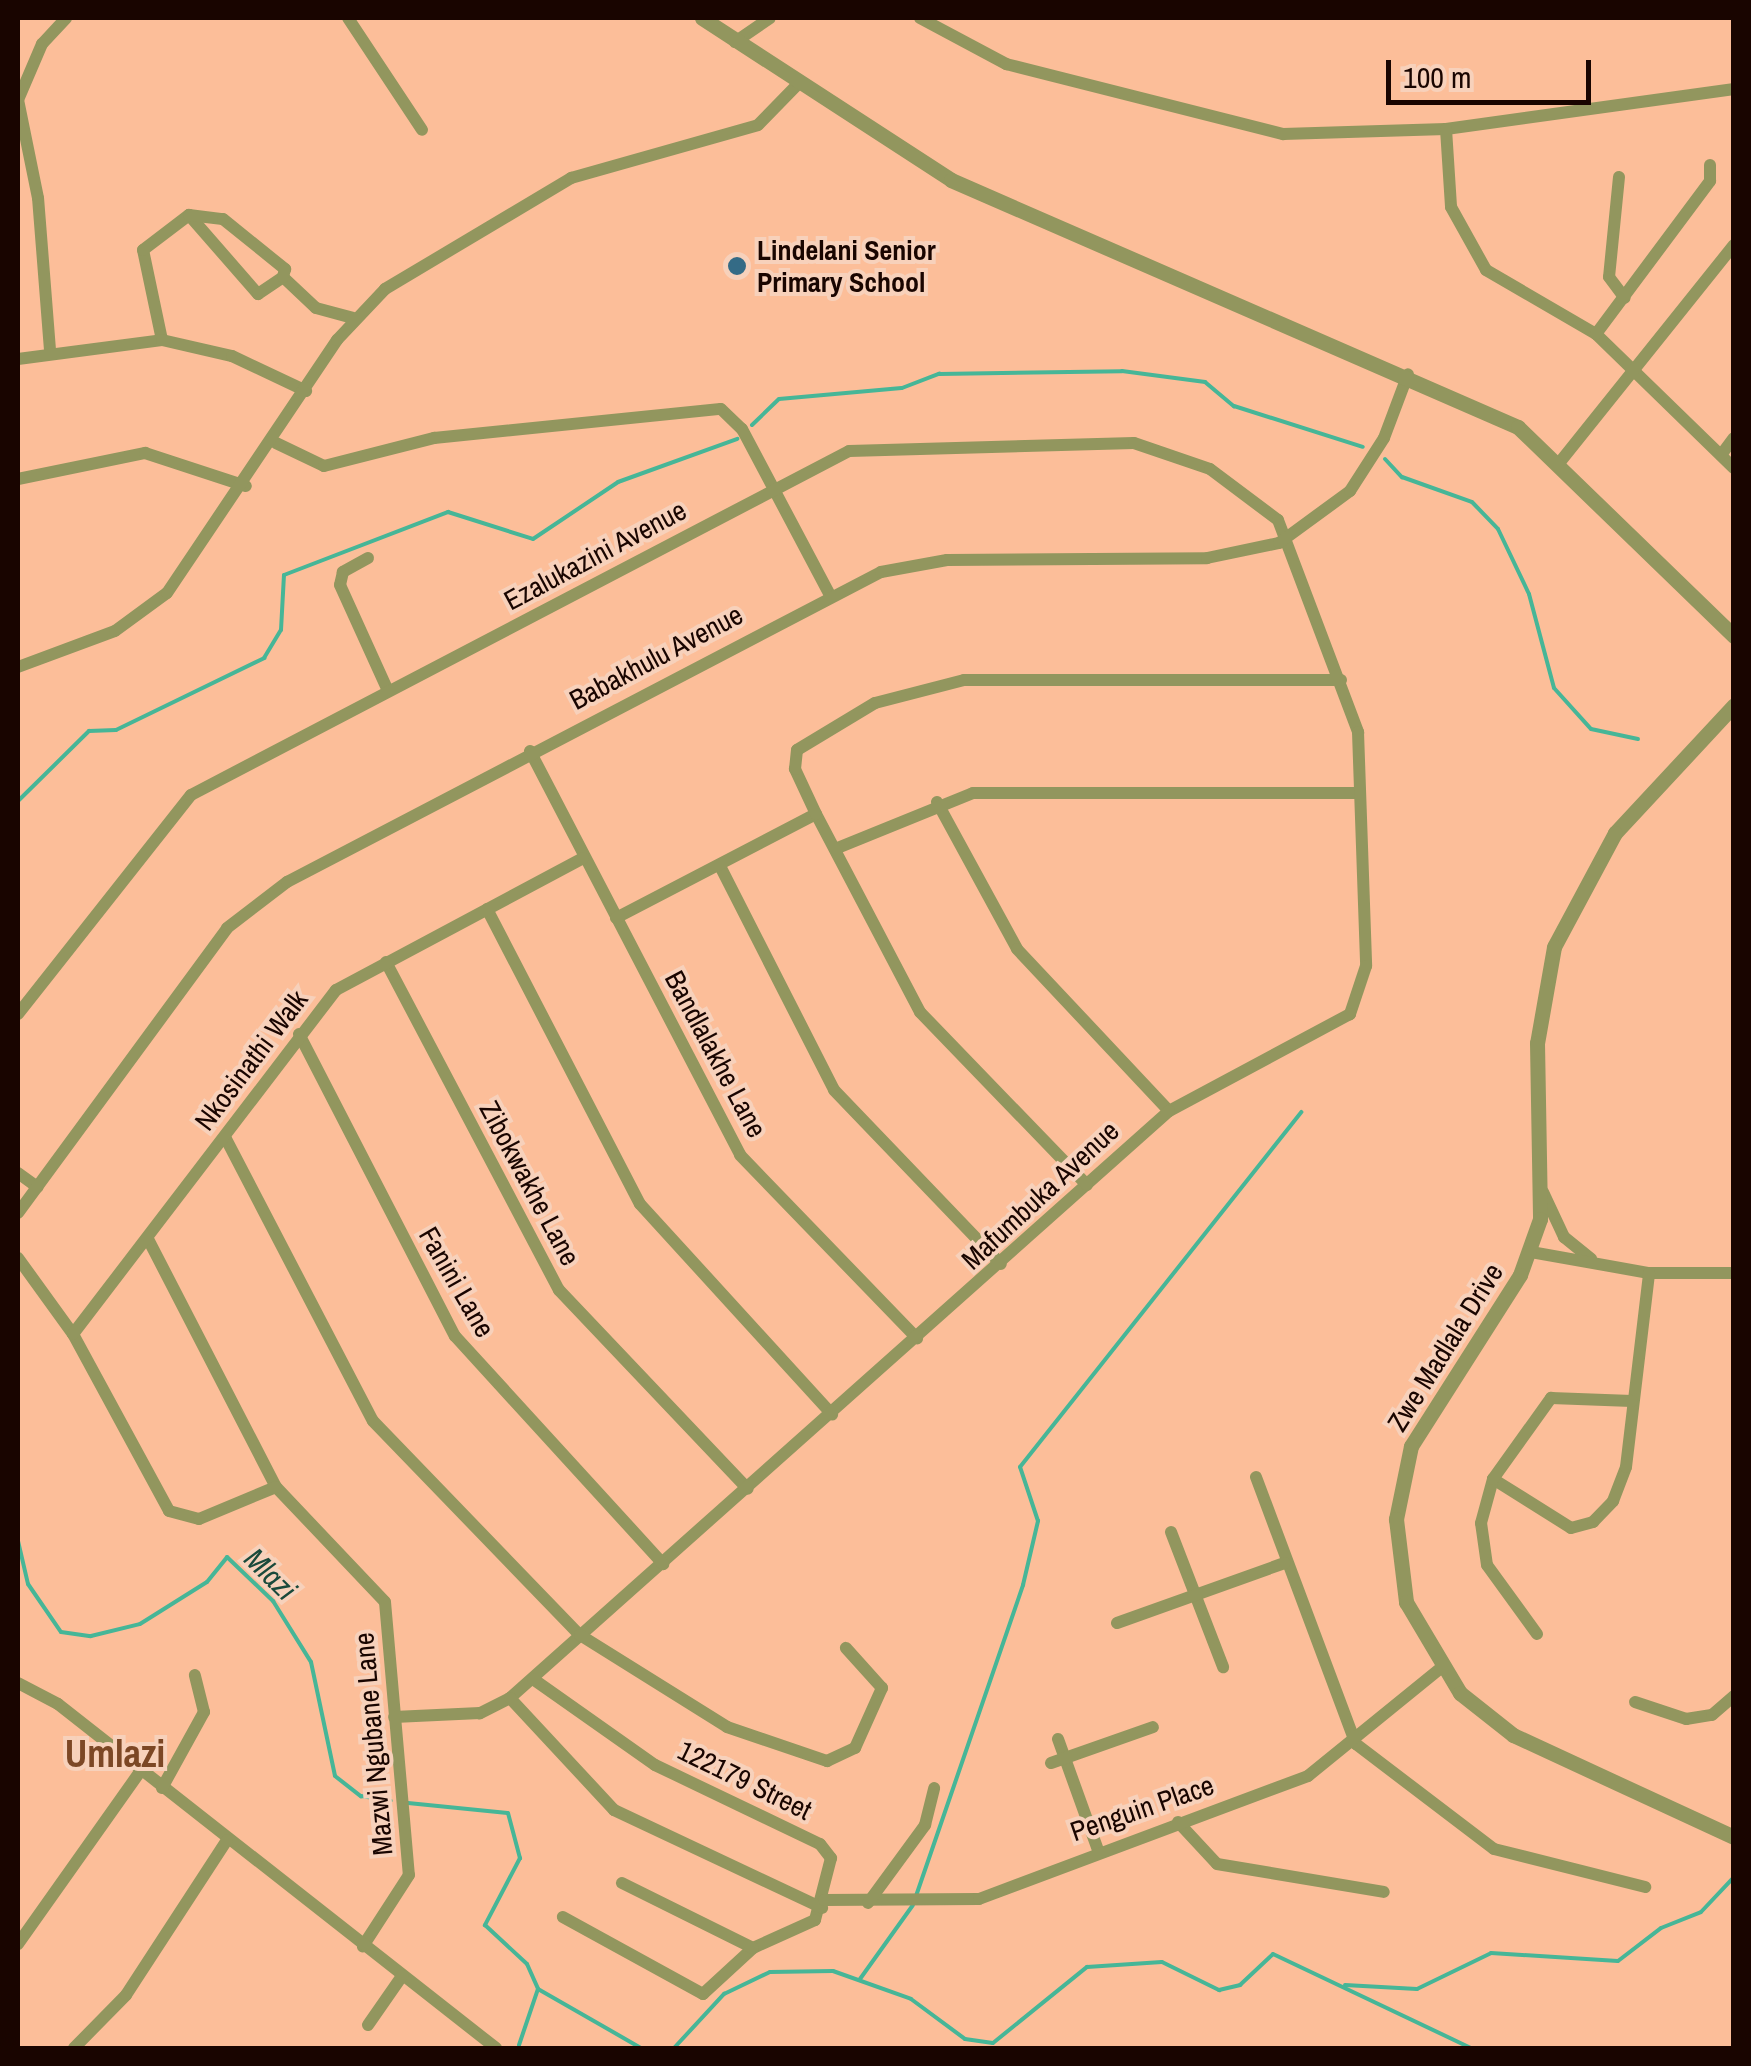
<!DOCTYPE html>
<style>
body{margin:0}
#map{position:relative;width:1751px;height:2066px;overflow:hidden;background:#fcbe99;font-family:"Archivo Narrow",sans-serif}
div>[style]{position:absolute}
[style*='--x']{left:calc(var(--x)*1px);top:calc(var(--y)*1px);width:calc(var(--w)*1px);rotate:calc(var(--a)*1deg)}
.stream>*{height:4px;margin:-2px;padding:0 2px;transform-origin:2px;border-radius:2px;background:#46b697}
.minor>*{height:12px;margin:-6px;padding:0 6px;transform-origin:6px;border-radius:6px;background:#92965e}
.tertiary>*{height:15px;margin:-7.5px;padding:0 7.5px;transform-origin:7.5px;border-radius:7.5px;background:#92965e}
.dots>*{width:28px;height:28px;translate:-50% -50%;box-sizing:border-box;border:5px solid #f7d1bb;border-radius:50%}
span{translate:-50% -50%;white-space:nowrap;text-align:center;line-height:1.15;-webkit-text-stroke:8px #f7d1bb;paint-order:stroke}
.poi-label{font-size:28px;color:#190500;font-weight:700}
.left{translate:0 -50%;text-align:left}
.street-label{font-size:28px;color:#190500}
.water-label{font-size:30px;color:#19493b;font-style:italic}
.district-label{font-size:38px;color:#7c4725;font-weight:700}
.frame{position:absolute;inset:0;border:20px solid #190500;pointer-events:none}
.scale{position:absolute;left:1386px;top:60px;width:205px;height:45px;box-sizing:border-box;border:5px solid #190500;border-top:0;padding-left:12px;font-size:30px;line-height:35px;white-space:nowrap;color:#190500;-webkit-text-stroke:8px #f7d1bb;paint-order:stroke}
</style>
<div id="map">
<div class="stream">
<div style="--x:752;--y:425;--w:37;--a:-44"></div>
<div style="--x:779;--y:399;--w:123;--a:-5.1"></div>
<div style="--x:902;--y:388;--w:40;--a:-21"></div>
<div style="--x:939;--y:374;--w:183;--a:-0.9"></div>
<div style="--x:1122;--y:371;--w:84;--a:7.5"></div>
<div style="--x:1205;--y:382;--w:38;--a:40"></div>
<div style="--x:1234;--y:406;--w:135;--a:17.6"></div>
<div style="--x:1385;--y:459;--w:25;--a:47"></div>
<div style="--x:1402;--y:477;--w:74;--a:19.7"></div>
<div style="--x:1472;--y:502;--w:37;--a:46"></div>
<div style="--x:1498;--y:529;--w:72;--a:64.5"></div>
<div style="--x:1529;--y:594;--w:97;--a:75.1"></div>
<div style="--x:1554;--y:688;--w:55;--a:47.9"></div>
<div style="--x:1591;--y:729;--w:48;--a:12"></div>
<div style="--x:18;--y:801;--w:100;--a:-44.6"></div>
<div style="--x:89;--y:731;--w:27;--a:-2"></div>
<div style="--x:116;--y:730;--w:165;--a:-25.9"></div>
<div style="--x:264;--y:658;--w:33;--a:-59"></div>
<div style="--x:281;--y:630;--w:55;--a:-86.9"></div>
<div style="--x:284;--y:575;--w:176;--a:-21"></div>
<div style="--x:448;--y:512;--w:89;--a:17.6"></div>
<div style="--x:533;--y:539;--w:102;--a:-33.8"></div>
<div style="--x:618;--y:482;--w:127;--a:-19.9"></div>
<div style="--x:18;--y:1541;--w:44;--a:76.9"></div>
<div style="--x:28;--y:1584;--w:58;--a:55.5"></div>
<div style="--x:61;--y:1632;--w:30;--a:8"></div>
<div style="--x:91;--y:1636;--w:50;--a:-13.8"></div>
<div style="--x:140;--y:1624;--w:79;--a:-32.1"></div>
<div style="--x:207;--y:1582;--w:32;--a:-51"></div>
<div style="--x:227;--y:1557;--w:64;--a:43.7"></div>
<div style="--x:273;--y:1601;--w:72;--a:58.1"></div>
<div style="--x:311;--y:1662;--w:116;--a:78.1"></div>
<div style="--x:335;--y:1776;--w:33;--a:38"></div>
<div style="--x:361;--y:1796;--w:30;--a:9"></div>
<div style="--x:408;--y:1803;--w:100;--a:5.7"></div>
<div style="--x:508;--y:1813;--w:47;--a:75.1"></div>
<div style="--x:520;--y:1858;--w:76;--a:117.6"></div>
<div style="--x:485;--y:1925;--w:57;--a:42.9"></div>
<div style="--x:527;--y:1964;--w:27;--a:66"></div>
<div style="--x:538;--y:1989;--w:119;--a:29.8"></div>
<div style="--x:916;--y:1896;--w:329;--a:-71"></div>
<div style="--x:1023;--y:1585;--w:66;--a:-76.8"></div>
<div style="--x:1038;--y:1521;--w:57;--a:-108.4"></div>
<div style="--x:1020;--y:1467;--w:453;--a:-51.6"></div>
<div style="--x:860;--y:1979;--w:91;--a:-54.4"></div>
<div style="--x:1345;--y:1985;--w:72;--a:3.2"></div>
<div style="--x:1417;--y:1989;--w:82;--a:-25.9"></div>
<div style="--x:1491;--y:1953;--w:127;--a:3.6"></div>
<div style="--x:1618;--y:1961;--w:54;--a:-37.5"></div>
<div style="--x:1661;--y:1928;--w:43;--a:-21.8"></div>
<div style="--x:1701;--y:1912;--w:48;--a:-46.7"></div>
<div style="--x:519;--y:2045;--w:59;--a:-71.3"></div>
<div style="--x:674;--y:2048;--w:74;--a:-47.2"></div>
<div style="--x:724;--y:1994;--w:51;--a:-25.6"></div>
<div style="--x:770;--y:1972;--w:63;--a:-0.9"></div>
<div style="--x:833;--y:1971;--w:83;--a:19.7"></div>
<div style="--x:911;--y:1999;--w:67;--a:36.5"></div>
<div style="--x:965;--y:2039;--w:28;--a:8"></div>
<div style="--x:993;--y:2043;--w:121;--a:-39"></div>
<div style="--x:1087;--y:1967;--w:75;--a:-3.8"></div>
<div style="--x:1162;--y:1962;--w:64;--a:26.2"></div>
<div style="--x:1219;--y:1990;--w:22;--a:-13"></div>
<div style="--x:1240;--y:1985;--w:45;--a:-43.2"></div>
<div style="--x:1273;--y:1954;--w:219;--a:25.4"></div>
</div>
<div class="minor">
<div style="--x:348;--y:18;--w:134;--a:56.5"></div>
<div style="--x:920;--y:18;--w:98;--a:28.1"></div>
<div style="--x:1006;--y:64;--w:286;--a:14.2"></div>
<div style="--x:1283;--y:134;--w:163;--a:-1.8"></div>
<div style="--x:1446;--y:129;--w:291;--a:-7.9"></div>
<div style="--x:735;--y:42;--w:42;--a:-34.4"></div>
<div style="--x:1446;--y:129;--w:78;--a:86.3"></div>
<div style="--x:1451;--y:207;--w:72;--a:60.9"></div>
<div style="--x:1486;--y:270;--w:127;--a:30.2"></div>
<div style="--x:1596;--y:334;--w:192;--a:44.2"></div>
<div style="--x:1619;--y:177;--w:100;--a:95.7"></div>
<div style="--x:1609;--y:277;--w:26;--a:53"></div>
<div style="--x:189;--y:215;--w:105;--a:48.9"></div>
<div style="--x:258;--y:294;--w:30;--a:-34"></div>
<div style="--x:283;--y:277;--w:45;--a:43.2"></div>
<div style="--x:316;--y:308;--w:38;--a:15"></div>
<div style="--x:1596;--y:334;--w:191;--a:-53.3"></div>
<div style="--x:1710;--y:181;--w:16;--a:-90"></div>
<div style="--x:162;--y:340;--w:92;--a:-101.9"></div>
<div style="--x:143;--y:250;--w:58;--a:-37.3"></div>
<div style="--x:189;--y:215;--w:34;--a:7"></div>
<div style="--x:223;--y:219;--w:80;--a:38.9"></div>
<div style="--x:285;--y:269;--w:8;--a:104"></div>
<div style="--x:50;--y:350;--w:152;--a:-94.5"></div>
<div style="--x:38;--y:198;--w:100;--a:-101.5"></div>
<div style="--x:18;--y:100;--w:61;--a:-66.8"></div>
<div style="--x:42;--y:44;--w:35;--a:-47"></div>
<div style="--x:18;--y:359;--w:145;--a:-7.5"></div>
<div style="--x:162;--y:340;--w:72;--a:12.9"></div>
<div style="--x:232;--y:356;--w:82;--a:25.3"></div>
<div style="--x:276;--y:443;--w:53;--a:25.6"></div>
<div style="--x:324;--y:466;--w:114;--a:-14.3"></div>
<div style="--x:434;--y:438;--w:288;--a:-5.8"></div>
<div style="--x:721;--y:409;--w:29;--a:44"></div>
<div style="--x:742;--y:429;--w:188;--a:62.1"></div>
<div style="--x:1721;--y:455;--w:21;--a:-53"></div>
<div style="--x:1560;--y:462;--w:278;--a:-51.3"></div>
<div style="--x:18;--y:479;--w:130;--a:-11.6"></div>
<div style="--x:145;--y:453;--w:106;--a:18.1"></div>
<div style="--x:368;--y:558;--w:29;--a:151"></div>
<div style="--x:343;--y:572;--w:13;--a:103"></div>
<div style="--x:340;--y:585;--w:116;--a:65.6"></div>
<div style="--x:18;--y:667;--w:103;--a:-20.4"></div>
<div style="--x:115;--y:631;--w:64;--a:-36.2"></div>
<div style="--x:167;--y:593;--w:305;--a:-56.1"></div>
<div style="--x:337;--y:340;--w:70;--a:-46.7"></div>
<div style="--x:385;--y:289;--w:217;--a:-30.8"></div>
<div style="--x:571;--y:178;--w:194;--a:-15.8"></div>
<div style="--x:758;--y:125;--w:59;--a:-45.7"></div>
<div style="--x:530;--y:751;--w:455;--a:62.5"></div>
<div style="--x:740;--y:1155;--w:255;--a:46"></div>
<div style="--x:937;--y:802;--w:167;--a:61.4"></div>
<div style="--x:1017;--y:949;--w:222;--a:46.8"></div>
<div style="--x:835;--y:849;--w:149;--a:-22.1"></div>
<div style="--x:973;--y:793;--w:382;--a:0"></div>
<div style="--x:720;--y:866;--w:251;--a:63"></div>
<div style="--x:834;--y:1090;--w:241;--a:46.2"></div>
<div style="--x:487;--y:909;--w:332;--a:62.6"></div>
<div style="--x:640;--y:1204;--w:285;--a:47.6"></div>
<div style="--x:616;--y:918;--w:225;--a:-27.5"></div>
<div style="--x:386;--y:962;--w:371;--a:62.2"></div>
<div style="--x:559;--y:1290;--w:274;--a:46.5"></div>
<div style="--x:18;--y:1014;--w:279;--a:-51.7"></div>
<div style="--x:191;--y:795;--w:742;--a:-27.6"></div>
<div style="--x:849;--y:451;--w:285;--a:-1.6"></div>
<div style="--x:1134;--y:443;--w:80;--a:18.9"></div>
<div style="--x:1210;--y:469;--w:85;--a:36.9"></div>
<div style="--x:1278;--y:520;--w:227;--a:69.3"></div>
<div style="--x:1358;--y:732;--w:234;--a:88"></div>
<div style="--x:1366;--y:966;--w:51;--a:108.4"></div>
<div style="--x:1350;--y:1014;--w:205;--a:151.8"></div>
<div style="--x:1169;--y:1111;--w:883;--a:138.31"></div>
<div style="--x:510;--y:1698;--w:34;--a:153"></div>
<div style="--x:480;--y:1713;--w:86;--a:177.3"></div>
<div style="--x:299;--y:1034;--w:340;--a:62.7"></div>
<div style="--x:455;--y:1336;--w:309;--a:47.6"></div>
<div style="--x:225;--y:1137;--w:320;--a:62.5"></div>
<div style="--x:373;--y:1421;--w:298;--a:46"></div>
<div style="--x:580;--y:1635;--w:173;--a:32"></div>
<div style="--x:727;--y:1727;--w:106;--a:18.8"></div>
<div style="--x:827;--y:1761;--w:31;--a:-25"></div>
<div style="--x:855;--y:1748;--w:66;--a:-65.8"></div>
<div style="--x:882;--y:1688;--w:54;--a:-132"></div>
<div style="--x:18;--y:1173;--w:24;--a:36"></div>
<div style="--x:1087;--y:1185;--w:240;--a:-134"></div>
<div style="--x:920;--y:1012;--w:224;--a:-117.7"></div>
<div style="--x:816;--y:814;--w:50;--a:-115"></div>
<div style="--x:795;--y:769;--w:19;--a:-84"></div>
<div style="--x:797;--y:750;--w:91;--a:-31.1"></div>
<div style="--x:875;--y:703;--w:92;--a:-14.5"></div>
<div style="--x:964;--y:680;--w:377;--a:0"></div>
<div style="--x:1543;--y:1192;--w:50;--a:65"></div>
<div style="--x:1564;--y:1237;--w:35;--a:39"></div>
<div style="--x:18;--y:1213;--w:353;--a:-53.7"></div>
<div style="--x:227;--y:928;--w:76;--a:-37.5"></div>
<div style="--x:287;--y:882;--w:670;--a:-27.56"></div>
<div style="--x:881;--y:572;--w:67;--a:-10.3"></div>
<div style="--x:947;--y:560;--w:260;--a:-0.4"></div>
<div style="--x:1207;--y:558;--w:74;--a:-11.8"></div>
<div style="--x:1279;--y:543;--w:88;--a:-36.2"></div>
<div style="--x:1350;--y:491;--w:63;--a:-57.3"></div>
<div style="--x:1384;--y:438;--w:68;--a:-69.4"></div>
<div style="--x:148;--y:1239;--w:279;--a:62.7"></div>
<div style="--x:276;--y:1487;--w:158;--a:46.5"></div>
<div style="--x:385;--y:1602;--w:274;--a:85"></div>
<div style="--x:409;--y:1875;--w:85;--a:122.9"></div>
<div style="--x:1531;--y:1252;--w:120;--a:10.1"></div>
<div style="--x:1649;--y:1273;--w:85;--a:0"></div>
<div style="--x:18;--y:1258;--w:94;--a:54.1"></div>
<div style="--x:73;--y:1334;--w:201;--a:61.5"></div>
<div style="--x:169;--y:1511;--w:31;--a:15"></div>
<div style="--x:199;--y:1519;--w:83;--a:-22.6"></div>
<div style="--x:73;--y:1334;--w:433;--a:-52.6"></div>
<div style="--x:336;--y:990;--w:280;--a:-28.1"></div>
<div style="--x:1256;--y:1477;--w:285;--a:69.5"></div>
<div style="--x:1356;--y:1744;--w:173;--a:37.3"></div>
<div style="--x:1494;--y:1849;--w:156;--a:14.1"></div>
<div style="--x:1493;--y:1479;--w:92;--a:32.1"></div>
<div style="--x:1571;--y:1528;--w:23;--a:-15"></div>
<div style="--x:1593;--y:1522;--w:29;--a:-46"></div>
<div style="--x:1613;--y:1501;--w:36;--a:-69"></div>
<div style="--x:1626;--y:1467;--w:195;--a:-83.2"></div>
<div style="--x:1171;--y:1532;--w:145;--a:68.9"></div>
<div style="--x:1117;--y:1623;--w:178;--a:-19.7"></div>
<div style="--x:1537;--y:1634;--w:85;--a:-125.9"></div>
<div style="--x:1487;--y:1565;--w:42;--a:-98.1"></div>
<div style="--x:1481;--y:1523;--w:46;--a:-74.7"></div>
<div style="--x:1493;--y:1479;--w:100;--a:-54.4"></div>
<div style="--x:1551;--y:1398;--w:81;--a:2.1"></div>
<div style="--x:533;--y:1679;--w:149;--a:35.2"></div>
<div style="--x:655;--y:1765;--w:183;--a:25.6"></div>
<div style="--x:820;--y:1844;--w:18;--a:52"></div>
<div style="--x:831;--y:1858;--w:64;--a:104.5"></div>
<div style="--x:815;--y:1920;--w:68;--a:155.7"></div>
<div style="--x:753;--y:1948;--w:68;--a:137.4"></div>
<div style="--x:703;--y:1994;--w:160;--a:-151.2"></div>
<div style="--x:18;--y:1683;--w:45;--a:27.7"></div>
<div style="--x:58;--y:1704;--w:557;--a:38.15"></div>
<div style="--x:510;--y:1698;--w:153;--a:47.1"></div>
<div style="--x:614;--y:1810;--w:230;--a:25.2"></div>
<div style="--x:1635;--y:1702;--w:54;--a:18.4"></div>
<div style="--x:1686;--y:1719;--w:26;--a:-9"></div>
<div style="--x:1712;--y:1715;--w:29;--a:-41"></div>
<div style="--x:1058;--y:1739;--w:118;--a:70.2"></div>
<div style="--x:1051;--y:1763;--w:108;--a:-19.4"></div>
<div style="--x:162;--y:1788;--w:87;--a:-61.1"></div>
<div style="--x:204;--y:1712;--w:38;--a:-104"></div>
<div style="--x:1178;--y:1822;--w:57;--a:47.1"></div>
<div style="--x:1217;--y:1864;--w:169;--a:9.5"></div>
<div style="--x:622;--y:1883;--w:146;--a:26.4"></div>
<div style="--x:824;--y:1900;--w:155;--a:-0.4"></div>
<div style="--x:979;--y:1899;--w:351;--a:-20.5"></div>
<div style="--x:1308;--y:1776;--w:171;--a:-39.1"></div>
<div style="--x:868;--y:1903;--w:97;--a:-53.8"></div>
<div style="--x:925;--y:1825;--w:38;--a:-76"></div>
<div style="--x:18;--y:1944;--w:211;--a:-54.7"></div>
<div style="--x:368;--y:2025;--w:60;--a:-55.2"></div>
<div style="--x:74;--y:2048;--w:74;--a:-45.5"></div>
<div style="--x:126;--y:1995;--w:185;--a:-56.9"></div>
</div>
<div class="tertiary">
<div style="--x:702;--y:18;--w:297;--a:33"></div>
<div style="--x:951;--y:180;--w:618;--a:23.54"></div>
<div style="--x:1518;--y:427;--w:301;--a:44.1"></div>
<div style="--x:1734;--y:705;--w:175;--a:132.9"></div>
<div style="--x:1615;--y:833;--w:129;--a:118.2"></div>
<div style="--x:1554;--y:947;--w:97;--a:100"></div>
<div style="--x:1537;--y:1043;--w:176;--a:89"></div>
<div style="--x:1540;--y:1219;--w:59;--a:109.7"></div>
<div style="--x:1520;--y:1275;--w:203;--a:122.5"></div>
<div style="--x:1411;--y:1446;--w:75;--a:101.6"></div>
<div style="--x:1396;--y:1519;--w:84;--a:83.1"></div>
<div style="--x:1406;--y:1602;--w:106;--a:59.3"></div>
<div style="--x:1460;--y:1693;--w:68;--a:38.4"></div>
<div style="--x:1513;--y:1735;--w:243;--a:24.8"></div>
</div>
<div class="dots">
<div style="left:737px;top:266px;background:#346b86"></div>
</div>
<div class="poi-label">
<span class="left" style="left:757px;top:266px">Lindelani Senior<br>Primary School</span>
</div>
<div class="street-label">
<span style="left:595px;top:555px;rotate:-28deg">Ezalukazini Avenue</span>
<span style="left:656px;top:657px;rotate:-28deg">Babakhulu Avenue</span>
<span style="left:716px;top:1054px;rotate:62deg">Bandlalakhe Lane</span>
<span style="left:251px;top:1060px;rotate:-53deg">Nkosinathi Walk</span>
<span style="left:530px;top:1183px;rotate:62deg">Zibokwakhe Lane</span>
<span style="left:1040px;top:1195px;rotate:-43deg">Mafumbuka Avenue</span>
<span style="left:457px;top:1282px;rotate:60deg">Fanini Lane</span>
<span style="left:1445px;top:1347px;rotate:-58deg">Zwe Madlala Drive</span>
<span style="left:373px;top:1744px;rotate:-95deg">Mazwi Ngubane Lane</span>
<span style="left:745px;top:1780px;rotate:26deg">122179 Street</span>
<span style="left:1142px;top:1808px;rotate:-19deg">Penguin Place</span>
</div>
<div class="water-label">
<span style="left:271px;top:1574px;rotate:45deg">Mlazi</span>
</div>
<div class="district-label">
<span style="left:115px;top:1754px">Umlazi</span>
</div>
<div class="frame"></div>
<div class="scale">100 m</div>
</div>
